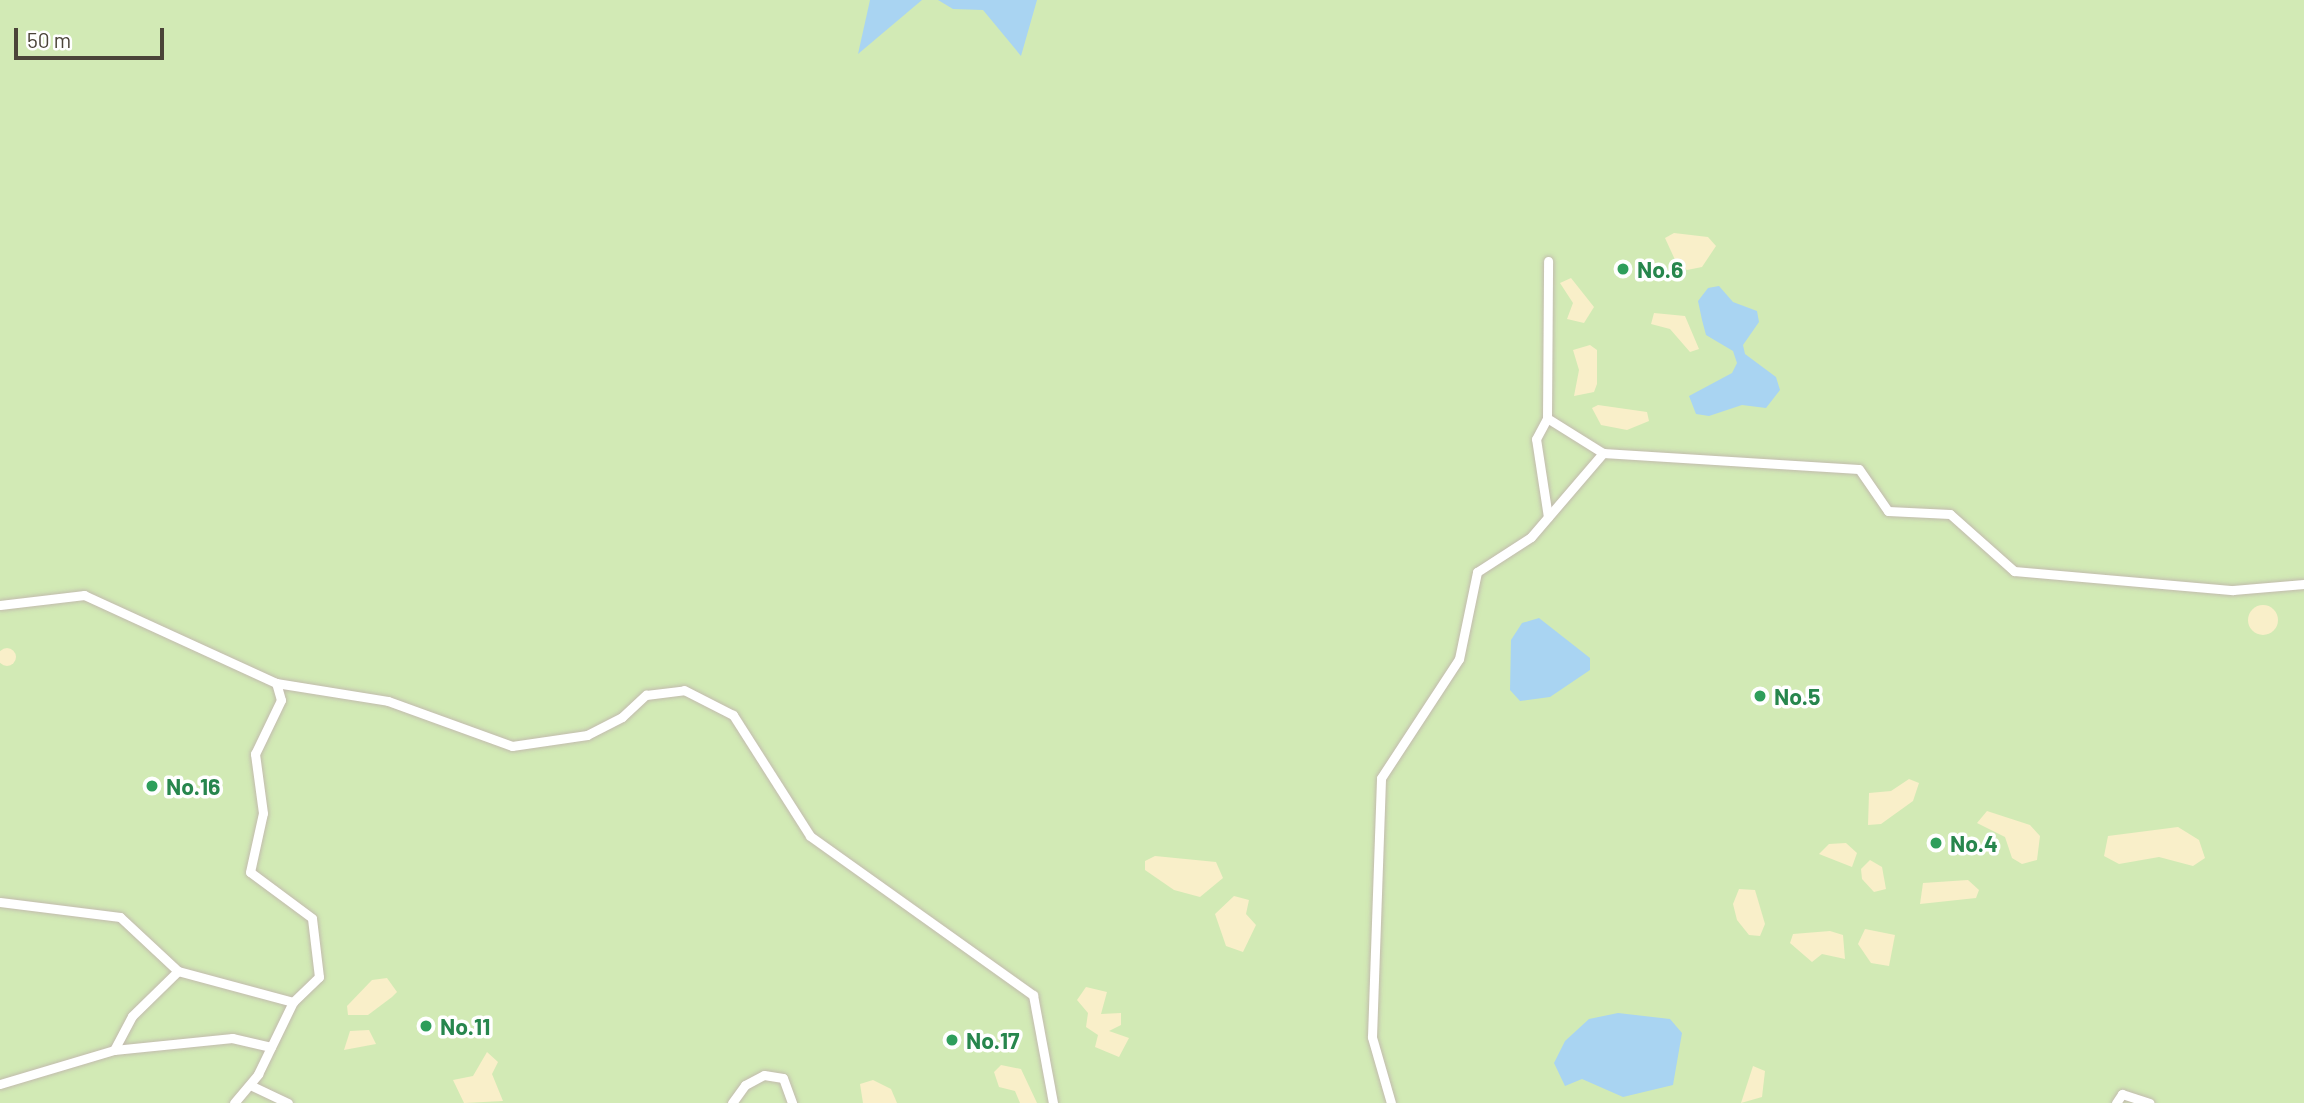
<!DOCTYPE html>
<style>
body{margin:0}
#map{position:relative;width:2304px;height:1103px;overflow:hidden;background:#f6f3ec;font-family:Barlow,sans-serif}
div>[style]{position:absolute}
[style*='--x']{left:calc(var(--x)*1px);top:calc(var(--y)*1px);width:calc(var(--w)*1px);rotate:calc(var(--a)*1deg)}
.green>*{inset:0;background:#d2eab5}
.sand>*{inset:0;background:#f9efc9}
.round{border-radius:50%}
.water>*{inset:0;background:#a9d4f2}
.roads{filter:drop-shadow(0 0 2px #c2bbae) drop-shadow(0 0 2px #c2bbae)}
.lane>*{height:9px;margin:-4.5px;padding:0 4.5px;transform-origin:4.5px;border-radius:4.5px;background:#fff}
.dots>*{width:19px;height:19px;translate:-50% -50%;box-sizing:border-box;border:4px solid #fff;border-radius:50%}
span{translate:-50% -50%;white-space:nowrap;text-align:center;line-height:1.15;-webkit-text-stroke:7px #fff;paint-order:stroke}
.leisure-label{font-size:23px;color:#27864d;font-weight:700}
.left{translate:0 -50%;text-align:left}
.scale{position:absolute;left:14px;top:28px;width:150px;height:32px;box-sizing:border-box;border:4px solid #4b4439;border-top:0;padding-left:9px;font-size:21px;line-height:24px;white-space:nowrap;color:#4b4439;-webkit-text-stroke:5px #fff;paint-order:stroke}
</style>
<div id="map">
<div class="green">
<div style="clip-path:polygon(0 0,2304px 0,2304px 1103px,0 1103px)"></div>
</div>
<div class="sand">
<div style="clip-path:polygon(1674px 233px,1708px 237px,1716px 246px,1702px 267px,1687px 270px,1676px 262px,1665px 238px)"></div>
<div style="clip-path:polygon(1571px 278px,1594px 307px,1584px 323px,1567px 319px,1573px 303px,1560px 283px)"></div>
<div style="clip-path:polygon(1654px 313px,1685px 316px,1699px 349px,1690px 352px,1670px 329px,1651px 324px)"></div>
<div style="clip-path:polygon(1590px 345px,1597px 350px,1597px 384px,1594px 392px,1574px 396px,1579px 370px,1573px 350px)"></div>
<div style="clip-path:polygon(1598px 405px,1647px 412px,1649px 421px,1627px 430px,1601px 425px,1592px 408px)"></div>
<div class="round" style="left:2248px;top:605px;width:30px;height:30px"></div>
<div class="round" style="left:-2px;top:648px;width:18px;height:18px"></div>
<div style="clip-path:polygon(1909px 779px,1919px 783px,1913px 801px,1881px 824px,1868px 825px,1869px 793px,1891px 791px)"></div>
<div style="clip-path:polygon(1987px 811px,2030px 825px,2040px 836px,2037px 860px,2022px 864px,2012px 858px,2005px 837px,1977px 823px)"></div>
<div style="clip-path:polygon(2178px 827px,2199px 840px,2205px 858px,2193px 866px,2159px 857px,2119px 864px,2104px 856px,2108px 836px)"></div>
<div style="clip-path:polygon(1846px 843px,1857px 853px,1852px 867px,1819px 854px,1829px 844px)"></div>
<div style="clip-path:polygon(1155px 856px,1216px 862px,1223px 878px,1200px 897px,1174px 890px,1145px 870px,1145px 861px)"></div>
<div style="clip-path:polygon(1870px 860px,1882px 867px,1886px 889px,1874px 892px,1862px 879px,1861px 869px)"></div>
<div style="clip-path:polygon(1968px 880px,1979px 890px,1976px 898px,1920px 904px,1923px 883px)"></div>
<div style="clip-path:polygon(1739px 889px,1755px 890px,1765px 924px,1760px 936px,1749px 935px,1737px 920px,1733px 904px)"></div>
<div style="clip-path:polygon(1234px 896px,1249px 900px,1246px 914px,1256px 925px,1243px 952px,1226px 946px,1215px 914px)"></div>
<div style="clip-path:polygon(1865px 929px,1895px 935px,1889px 966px,1871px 963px,1858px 944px)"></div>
<div style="clip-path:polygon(1830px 931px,1843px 935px,1845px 959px,1822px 954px,1812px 962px,1790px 943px,1793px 934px)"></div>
<div style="clip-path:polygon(387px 978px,397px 992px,392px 997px,368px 1015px,348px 1015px,347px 1006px,372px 980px)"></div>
<div style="clip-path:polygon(1086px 987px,1107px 992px,1101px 1014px,1121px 1013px,1121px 1025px,1109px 1031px,1129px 1038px,1119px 1057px,1095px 1047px,1098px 1035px,1086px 1027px,1088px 1013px,1077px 1000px)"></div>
<div style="clip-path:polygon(369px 1030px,376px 1044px,344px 1050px,350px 1031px)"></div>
<div style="clip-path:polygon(487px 1052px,498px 1062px,492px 1074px,503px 1101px,464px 1103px,453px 1080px,473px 1076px)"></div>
<div style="clip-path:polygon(1001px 1065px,1021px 1069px,1037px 1103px,1020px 1103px,1015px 1091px,999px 1087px,994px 1072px)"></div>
<div style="clip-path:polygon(1753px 1066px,1765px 1071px,1762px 1097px,1741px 1103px)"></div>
<div style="clip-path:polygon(873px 1080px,891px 1089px,897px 1103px,863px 1103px,860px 1084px)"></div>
</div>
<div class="water">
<div style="clip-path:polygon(870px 0,922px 0,858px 54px)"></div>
<div style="clip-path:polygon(938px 0,1037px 0,1021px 56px,983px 10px,953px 9px)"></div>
<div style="clip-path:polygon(1719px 286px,1733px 302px,1757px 311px,1759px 322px,1743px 345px,1745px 354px,1776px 377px,1780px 390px,1766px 408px,1742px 405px,1709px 416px,1696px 414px,1689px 396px,1732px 373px,1737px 363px,1733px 351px,1706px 335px,1702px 320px,1698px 301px,1708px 288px)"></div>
<div style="clip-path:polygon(1539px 618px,1590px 658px,1590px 670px,1550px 697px,1520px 701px,1510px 690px,1511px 640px,1522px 623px)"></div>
<div style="clip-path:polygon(1618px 1013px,1670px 1019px,1682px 1033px,1673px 1085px,1623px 1097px,1582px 1079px,1565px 1086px,1554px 1063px,1565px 1041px,1589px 1019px)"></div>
</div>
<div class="roads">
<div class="lane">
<div style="--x:1547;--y:418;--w:66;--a:32"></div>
<div style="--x:1603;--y:453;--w:256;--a:3.6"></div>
<div style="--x:1859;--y:469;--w:51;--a:55.4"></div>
<div style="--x:1888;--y:511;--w:62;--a:2.8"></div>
<div style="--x:1950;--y:514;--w:86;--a:41.7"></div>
<div style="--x:2014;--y:571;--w:220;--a:5"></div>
<div style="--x:2233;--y:590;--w:71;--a:-4.8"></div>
<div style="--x:1548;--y:517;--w:79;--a:-98.7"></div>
<div style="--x:1536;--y:439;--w:24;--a:-62"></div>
<div style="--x:1547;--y:418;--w:157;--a:-89.6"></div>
<div style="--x:0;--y:605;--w:85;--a:-6.8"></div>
<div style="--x:84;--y:595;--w:211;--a:24.6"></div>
<div style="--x:276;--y:683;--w:113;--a:9.1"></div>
<div style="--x:388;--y:701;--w:132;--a:19.9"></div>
<div style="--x:512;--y:746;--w:76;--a:-8.3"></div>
<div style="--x:587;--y:735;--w:39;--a:-27"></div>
<div style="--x:622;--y:717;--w:33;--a:-43"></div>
<div style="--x:646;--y:695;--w:38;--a:-7"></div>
<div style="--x:684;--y:690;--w:55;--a:27"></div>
<div style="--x:733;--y:715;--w:143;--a:57.5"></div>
<div style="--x:810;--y:836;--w:274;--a:35.5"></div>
<div style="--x:1033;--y:995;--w:110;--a:79.5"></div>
<div style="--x:0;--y:902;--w:121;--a:7.1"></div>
<div style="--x:120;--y:917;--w:79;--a:43"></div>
<div style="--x:178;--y:971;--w:119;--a:15.1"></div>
<div style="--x:114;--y:1050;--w:38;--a:-62"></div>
<div style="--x:132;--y:1016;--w:64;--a:-44.4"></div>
<div style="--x:0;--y:1084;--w:119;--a:-16.6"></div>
<div style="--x:114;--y:1050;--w:119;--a:-5.8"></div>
<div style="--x:232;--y:1038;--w:40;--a:13"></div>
<div style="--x:250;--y:1085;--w:42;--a:25.3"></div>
<div style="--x:234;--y:1103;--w:38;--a:-50"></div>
<div style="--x:258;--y:1074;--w:80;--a:-64.1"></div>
<div style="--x:293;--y:1002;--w:36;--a:-44"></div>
<div style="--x:319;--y:977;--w:59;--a:-96.8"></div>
<div style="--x:312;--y:918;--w:77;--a:-143.4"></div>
<div style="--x:250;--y:872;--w:60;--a:-77.6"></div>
<div style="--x:263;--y:813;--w:60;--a:-97.7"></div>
<div style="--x:255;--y:754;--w:60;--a:-64.3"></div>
<div style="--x:281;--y:700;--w:18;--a:-106"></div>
<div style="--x:732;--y:1103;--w:22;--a:-54"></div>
<div style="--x:745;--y:1085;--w:21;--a:-28"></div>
<div style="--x:764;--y:1075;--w:19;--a:9"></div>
<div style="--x:783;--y:1078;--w:27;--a:70"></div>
<div style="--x:1391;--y:1103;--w:69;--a:-106.1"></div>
<div style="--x:1372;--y:1037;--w:259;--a:-88"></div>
<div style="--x:1381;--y:778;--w:142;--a:-56.8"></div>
<div style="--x:1459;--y:659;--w:89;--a:-78.3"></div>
<div style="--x:1477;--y:572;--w:64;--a:-32.9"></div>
<div style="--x:1531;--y:537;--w:111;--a:-49.4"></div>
<div style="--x:2116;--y:1103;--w:11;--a:-56"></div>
<div style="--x:2122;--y:1094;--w:29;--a:18"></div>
</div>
</div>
<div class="dots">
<div style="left:1623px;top:269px;background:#2e9e5b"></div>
<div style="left:1760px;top:696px;background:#2e9e5b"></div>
<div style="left:152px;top:786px;background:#2e9e5b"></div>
<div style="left:1936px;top:843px;background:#2e9e5b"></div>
<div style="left:426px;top:1026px;background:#2e9e5b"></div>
<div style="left:952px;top:1040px;background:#2e9e5b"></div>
</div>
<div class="leisure-label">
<span class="left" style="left:1637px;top:269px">No.6</span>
<span class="left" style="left:1774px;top:696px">No.5</span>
<span class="left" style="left:166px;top:786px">No.16</span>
<span class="left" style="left:1950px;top:843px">No.4</span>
<span class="left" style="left:440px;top:1026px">No.11</span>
<span class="left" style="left:966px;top:1040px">No.17</span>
</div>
<div class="scale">50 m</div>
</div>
